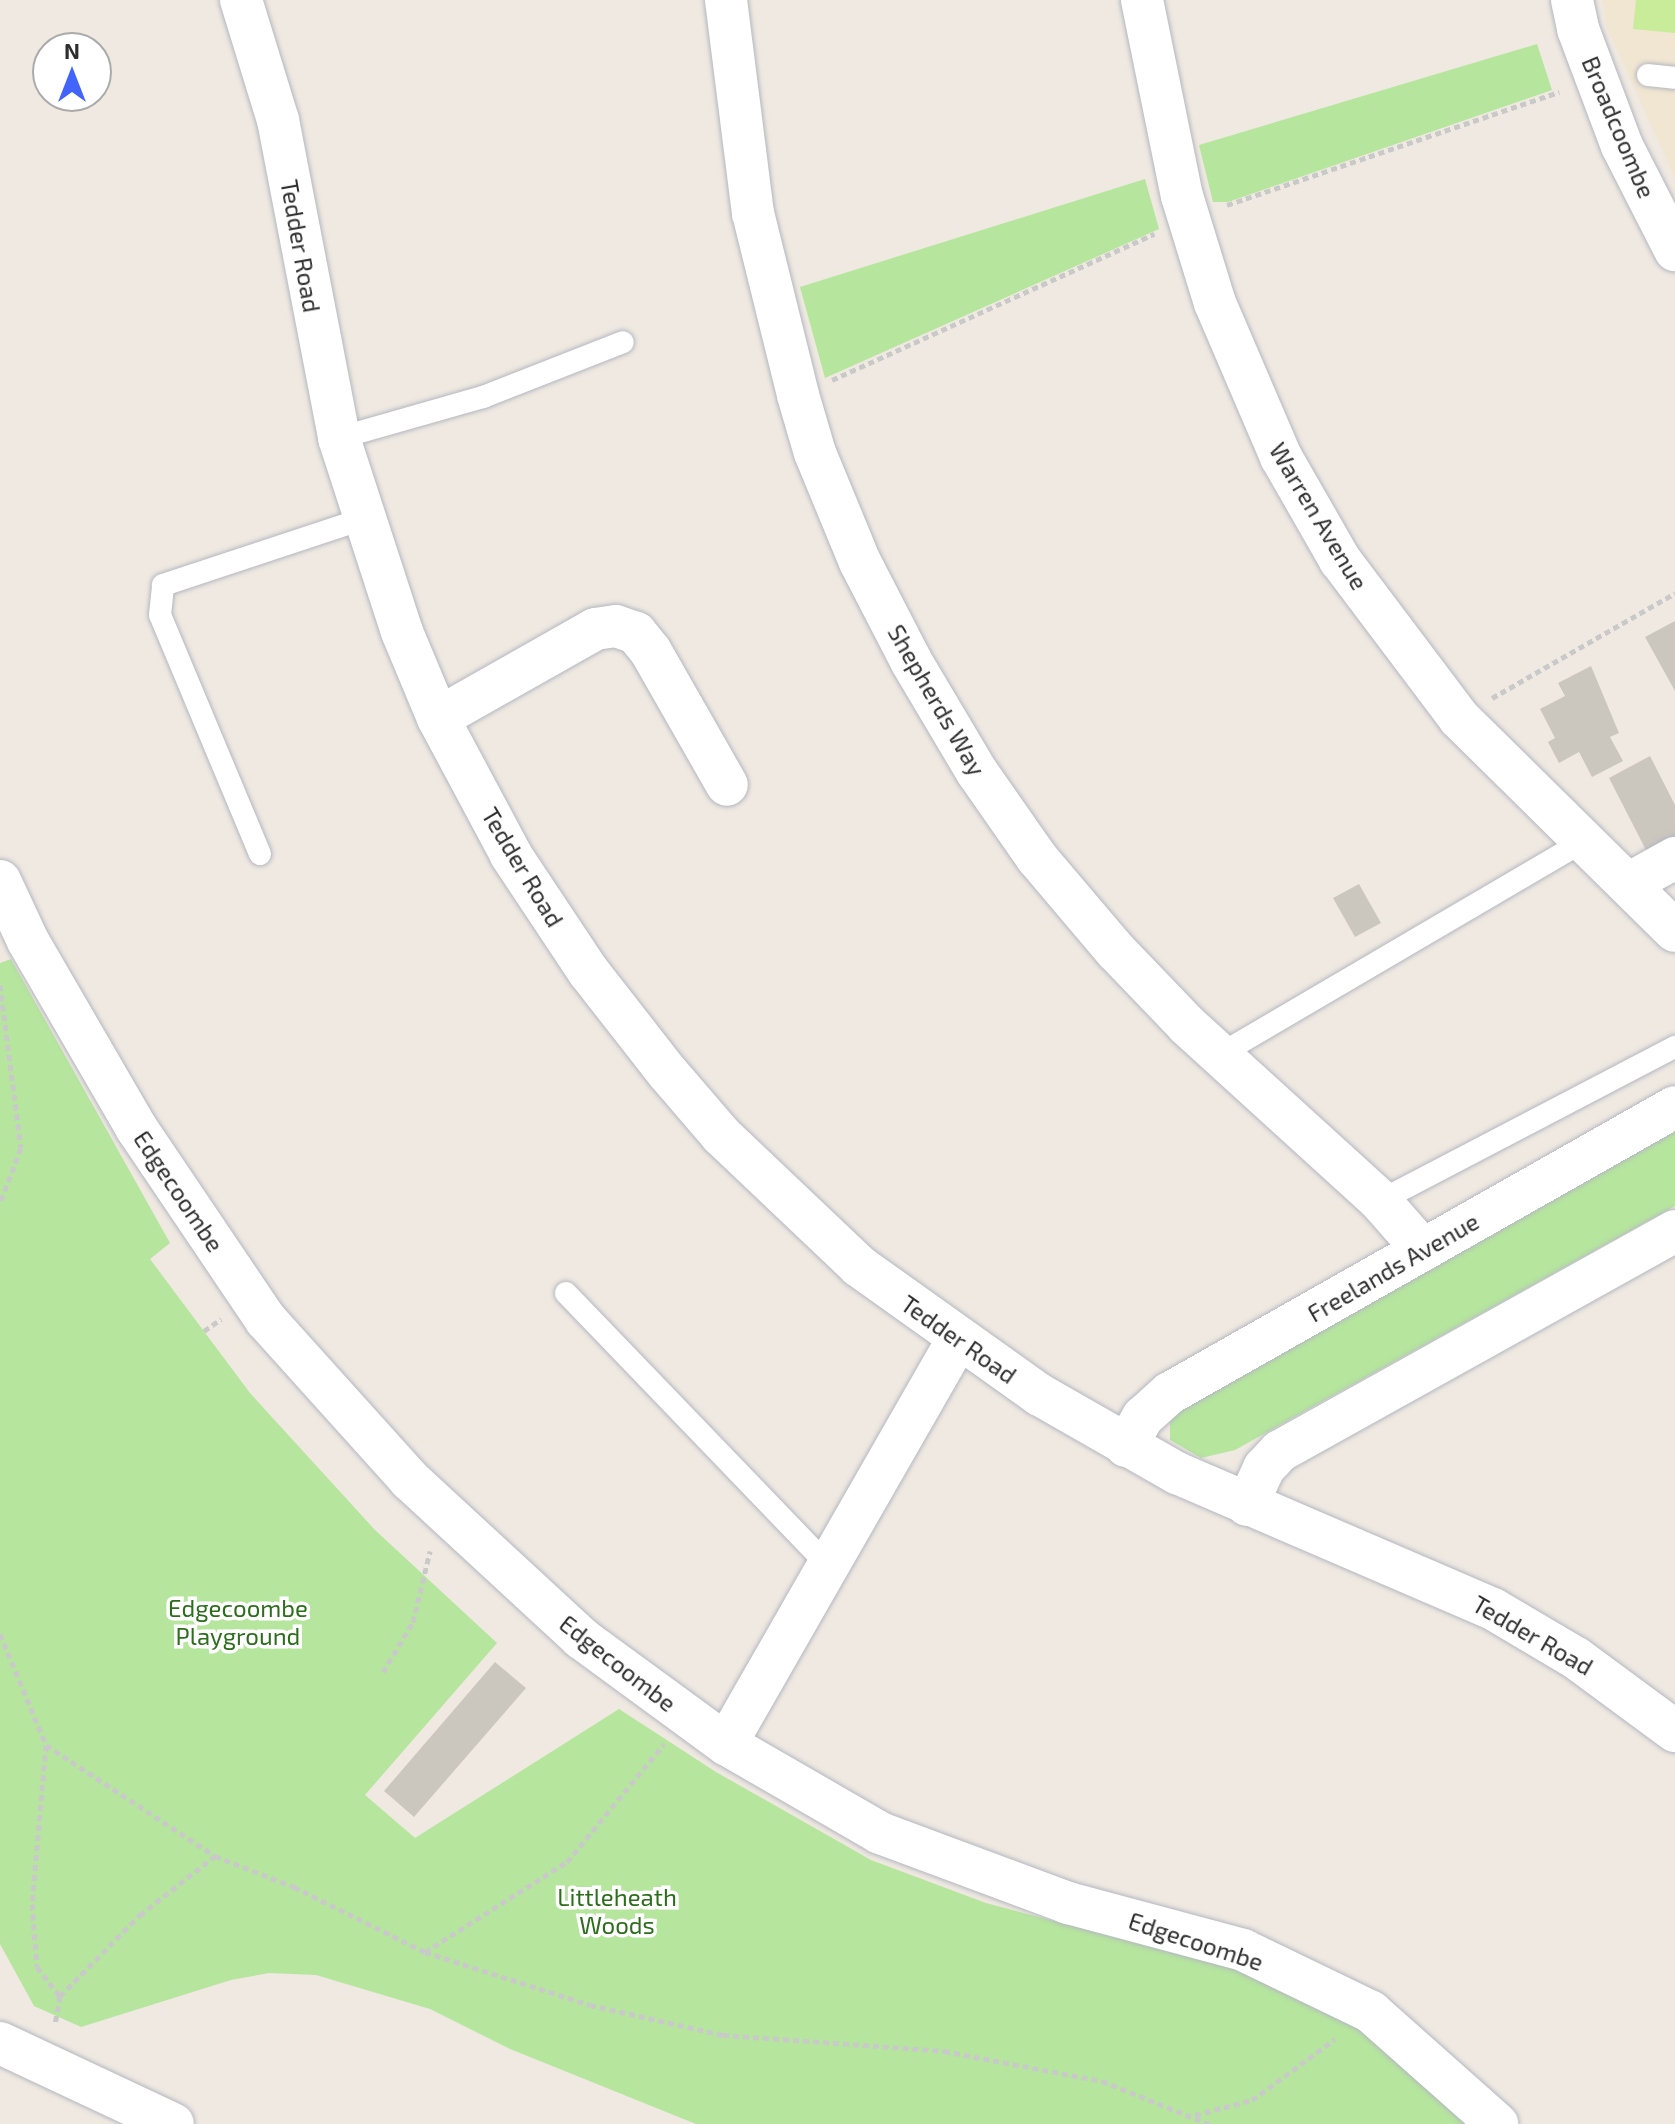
<!DOCTYPE html>
<style>
body{margin:0}
#map{position:relative;width:1675px;height:2124px;overflow:hidden;background:#efe9e1;font-family:"Exo 2",sans-serif}
div>[style]{position:absolute}
[style*='--x']{left:calc(var(--x)*1px);top:calc(var(--y)*1px);width:calc(var(--w)*1px);rotate:calc(var(--a)*1deg)}
.education>*{inset:0;background:#f0e6d1}
.green>*{inset:0;background:#b6e59e}
.pitch>*{inset:0;background:#c9ec9a}
.building>*{inset:0;background:#cbc7bf}
.path>*{height:5px;margin-top:-2.5px;transform-origin:0;background:repeating-linear-gradient(90deg,#c9c9c9 0 6px,transparent 0 10px)}
.roads{filter:drop-shadow(0 0 2px #b4b7c1) drop-shadow(0 0 2px #b4b7c1)}
.service>*{height:22px;margin:-11px;padding:0 11px;transform-origin:11px;border-radius:11px;background:#fff}
.minor>*{height:42px;margin:-21px;padding:0 21px;transform-origin:21px;border-radius:21px;background:#fff}
span{translate:-50% -50%;white-space:nowrap;text-align:center;line-height:1.15;-webkit-text-stroke:7px #fff;paint-order:stroke}
.street-label{font-size:24px;color:#2e2e2e}
.park-label{font-size:24px;color:#2c6e1b}
.north{position:absolute;left:32px;top:32px;width:80px;height:80px;box-sizing:border-box;background:#fff;border:2px solid #ababab;border-radius:50%;rotate:0deg;font-size:22px;font-weight:700;line-height:32px;text-align:center;color:#2e2e2e}
.north::after{content:'';display:block;margin:auto;width:28px;height:36px;background:#4264fb;clip-path:polygon(50% 0,100% 100%,50% 72%,0 100%)}
</style>
<div id="map">
<div class="education">
<div style="clip-path:polygon(1602px 0,1675px 0,1675px 178px,1607px 28px)"></div>
</div>
<div class="green">
<div style="clip-path:polygon(1537px 44px,1552px 90px,1228px 202px,1213px 202px,1199px 145px)"></div>
<div style="clip-path:polygon(1145px 179px,1159px 229px,825px 378px,800px 287px)"></div>
<div style="clip-path:polygon(11px 959px,170px 1243px,150px 1259px,250px 1393px,375px 1530px,497px 1643px,365px 1795px,415px 1838px,619px 1709px,716px 1772px,871px 1860px,986px 1903px,1233px 1968px,1324px 2008px,1392px 2050px,1474px 2124px,696px 2124px,510px 2049px,430px 2009px,316px 1975px,269px 1973px,231px 1980px,81px 2027px,34px 2006px,0 1944px,0 963px)"></div>
<div style="clip-path:polygon(1675px 1122px,1675px 1206px,1235px 1450px,1201px 1458px,1170px 1440px,1170px 1414px)"></div>
</div>
<div class="pitch">
<div style="clip-path:polygon(1636px 0,1675px 0,1675px 33px,1633px 29px)"></div>
</div>
<div class="building">
<div style="clip-path:polygon(1675px 621px,1675px 691px,1645px 637px)"></div>
<div style="clip-path:polygon(1591px 666px,1619px 733px,1610px 737px,1623px 761px,1592px 777px,1579px 752px,1559px 763px,1548px 742px,1555px 738px,1540px 709px,1565px 696px,1558px 683px)"></div>
<div style="clip-path:polygon(1650px 756px,1675px 805px,1675px 837px,1647px 852px,1609px 778px)"></div>
<div style="clip-path:polygon(1359px 884px,1381px 923px,1355px 937px,1333px 898px)"></div>
<div style="clip-path:polygon(495px 1662px,526px 1688px,414px 1817px,384px 1791px)"></div>
</div>
<div class="path">
<div style="--x:1227;--y:205;--w:351;--a:-18.8"></div>
<div style="--x:832;--y:380;--w:354;--a:-24.4"></div>
<div style="--x:1492;--y:698;--w:211;--a:-29.8"></div>
<div style="--x:0;--y:985;--w:164;--a:82.7"></div>
<div style="--x:21;--y:1148;--w:59;--a:110.9"></div>
<div style="--x:204;--y:1331;--w:21;--a:-35"></div>
<div style="--x:0;--y:1634;--w:120;--a:67.5"></div>
<div style="--x:46;--y:1745;--w:202;--a:33.3"></div>
<div style="--x:215;--y:1856;--w:85;--a:21.4"></div>
<div style="--x:294;--y:1887;--w:146;--a:26.4"></div>
<div style="--x:425;--y:1952;--w:173;--a:17.8"></div>
<div style="--x:590;--y:2005;--w:136;--a:12.7"></div>
<div style="--x:723;--y:2035;--w:222;--a:4.1"></div>
<div style="--x:944;--y:2051;--w:161;--a:10.8"></div>
<div style="--x:1102;--y:2081;--w:115;--a:21.9"></div>
<div style="--x:383;--y:1672;--w:58;--a:-59"></div>
<div style="--x:413;--y:1622;--w:73;--a:-76.5"></div>
<div style="--x:46;--y:1745;--w:160;--a:95"></div>
<div style="--x:32;--y:1904;--w:63;--a:85.5"></div>
<div style="--x:37;--y:1967;--w:37;--a:52"></div>
<div style="--x:60;--y:1996;--w:29;--a:100"></div>
<div style="--x:425;--y:1952;--w:168;--a:-32.4"></div>
<div style="--x:567;--y:1862;--w:153;--a:-50.6"></div>
<div style="--x:60;--y:1996;--w:114;--a:-45.4"></div>
<div style="--x:140;--y:1915;--w:95;--a:-38.2"></div>
<div style="--x:1195;--y:2115;--w:59;--a:-14.7"></div>
<div style="--x:1252;--y:2100;--w:103;--a:-36.3"></div>
</div>
<div class="roads">
<div class="service">
<div style="--x:1648;--y:75;--w:27;--a:6"></div>
<div style="--x:339;--y:438;--w:150;--a:-15.9"></div>
<div style="--x:483;--y:397;--w:150;--a:-21.4"></div>
<div style="--x:260;--y:854;--w:259;--a:-112.7"></div>
<div style="--x:160;--y:615;--w:30;--a:-84"></div>
<div style="--x:163;--y:585;--w:210;--a:-18.3"></div>
<div style="--x:1219;--y:1055;--w:421;--a:-30.4"></div>
<div style="--x:1380;--y:1201;--w:333;--a:-27.6"></div>
<div style="--x:566;--y:1293;--w:378;--a:46.1"></div>
</div>
<div class="minor">
<div style="--x:241;--y:0;--w:126;--a:72.9"></div>
<div style="--x:278;--y:120;--w:324;--a:79.1"></div>
<div style="--x:339;--y:438;--w:204;--a:72"></div>
<div style="--x:402;--y:632;--w:93;--a:67.3"></div>
<div style="--x:438;--y:718;--w:155;--a:61.9"></div>
<div style="--x:511;--y:855;--w:139;--a:56.4"></div>
<div style="--x:588;--y:971;--w:128;--a:52"></div>
<div style="--x:667;--y:1072;--w:84;--a:49.3"></div>
<div style="--x:722;--y:1136;--w:189;--a:43.5"></div>
<div style="--x:859;--y:1266;--w:222;--a:35.5"></div>
<div style="--x:1040;--y:1395;--w:158;--a:29.7"></div>
<div style="--x:1177;--y:1473;--w:344;--a:23.3"></div>
<div style="--x:1493;--y:1609;--w:96;--a:30.6"></div>
<div style="--x:1576;--y:1658;--w:123;--a:36.4"></div>
<div style="--x:726;--y:0;--w:215;--a:82.8"></div>
<div style="--x:753;--y:213;--w:187;--a:76.1"></div>
<div style="--x:798;--y:395;--w:60;--a:73.7"></div>
<div style="--x:815;--y:453;--w:118;--a:67.6"></div>
<div style="--x:860;--y:562;--w:111;--a:62.7"></div>
<div style="--x:911;--y:661;--w:129;--a:59.3"></div>
<div style="--x:977;--y:772;--w:105;--a:55.1"></div>
<div style="--x:1037;--y:858;--w:122;--a:49.7"></div>
<div style="--x:1116;--y:951;--w:104;--a:46.2"></div>
<div style="--x:1188;--y:1026;--w:260;--a:42.3"></div>
<div style="--x:1380;--y:1201;--w:65;--a:48.7"></div>
<div style="--x:1142;--y:0;--w:200;--a:78.5"></div>
<div style="--x:1182;--y:196;--w:112;--a:72.9"></div>
<div style="--x:1215;--y:303;--w:168;--a:66.8"></div>
<div style="--x:1281;--y:457;--w:119;--a:60.2"></div>
<div style="--x:1340;--y:560;--w:198;--a:53"></div>
<div style="--x:1459;--y:718;--w:303;--a:44.6"></div>
<div style="--x:1572;--y:0;--w:30;--a:78"></div>
<div style="--x:1578;--y:29;--w:125;--a:69.4"></div>
<div style="--x:1622;--y:146;--w:117;--a:63"></div>
<div style="--x:438;--y:718;--w:180;--a:-29.5"></div>
<div style="--x:595;--y:629;--w:21;--a:-8"></div>
<div style="--x:616;--y:626;--w:21;--a:19"></div>
<div style="--x:636;--y:633;--w:22;--a:51"></div>
<div style="--x:650;--y:650;--w:155;--a:60.3"></div>
<div style="--x:0;--y:881;--w:66;--a:65"></div>
<div style="--x:28;--y:941;--w:217;--a:59.9"></div>
<div style="--x:137;--y:1129;--w:230;--a:56"></div>
<div style="--x:266;--y:1320;--w:215;--a:48"></div>
<div style="--x:410;--y:1480;--w:233;--a:42.7"></div>
<div style="--x:581;--y:1638;--w:180;--a:36.2"></div>
<div style="--x:726;--y:1744;--w:178;--a:30"></div>
<div style="--x:880;--y:1833;--w:201;--a:20.4"></div>
<div style="--x:1068;--y:1903;--w:181;--a:15"></div>
<div style="--x:1243;--y:1950;--w:142;--a:25.8"></div>
<div style="--x:1371;--y:2012;--w:169;--a:41.6"></div>
<div style="--x:1628;--y:884;--w:54;--a:-29"></div>
<div style="--x:1126;--y:1446;--w:34;--a:-60"></div>
<div style="--x:1143;--y:1417;--w:36;--a:-42"></div>
<div style="--x:1170;--y:1393;--w:580;--a:-29.52"></div>
<div style="--x:1247;--y:1505;--w:41;--a:-65.3"></div>
<div style="--x:1264;--y:1468;--w:23;--a:-47"></div>
<div style="--x:1280;--y:1451;--w:452;--a:-29.1"></div>
<div style="--x:726;--y:1744;--w:465;--a:-60.2"></div>
<div style="--x:0;--y:2043;--w:191;--a:25.1"></div>
</div>
</div>
<div class="street-label">
<span style="left:1619px;top:127px;rotate:67deg">Broadcoombe</span>
<span style="left:301px;top:246px;rotate:80deg">Tedder Road</span>
<span style="left:1319px;top:516px;rotate:59deg">Warren Avenue</span>
<span style="left:937px;top:700px;rotate:60deg">Shepherds Way</span>
<span style="left:523px;top:867px;rotate:59deg">Tedder Road</span>
<span style="left:179px;top:1191px;rotate:56deg">Edgecoombe</span>
<span style="left:1393px;top:1267px;rotate:-30deg">Freelands Avenue</span>
<span style="left:959px;top:1339px;rotate:35deg">Tedder Road</span>
<span style="left:1533px;top:1635px;rotate:30deg">Tedder Road</span>
<span style="left:618px;top:1663px;rotate:38deg">Edgecoombe</span>
<span style="left:1196px;top:1941px;rotate:18deg">Edgecoombe</span>
</div>
<div class="park-label">
<span style="left:238px;top:1622px">Edgecoombe<br>Playground</span>
<span style="left:617px;top:1911px">Littleheath<br>Woods</span>
</div>
<div class="north">N</div>
</div>
